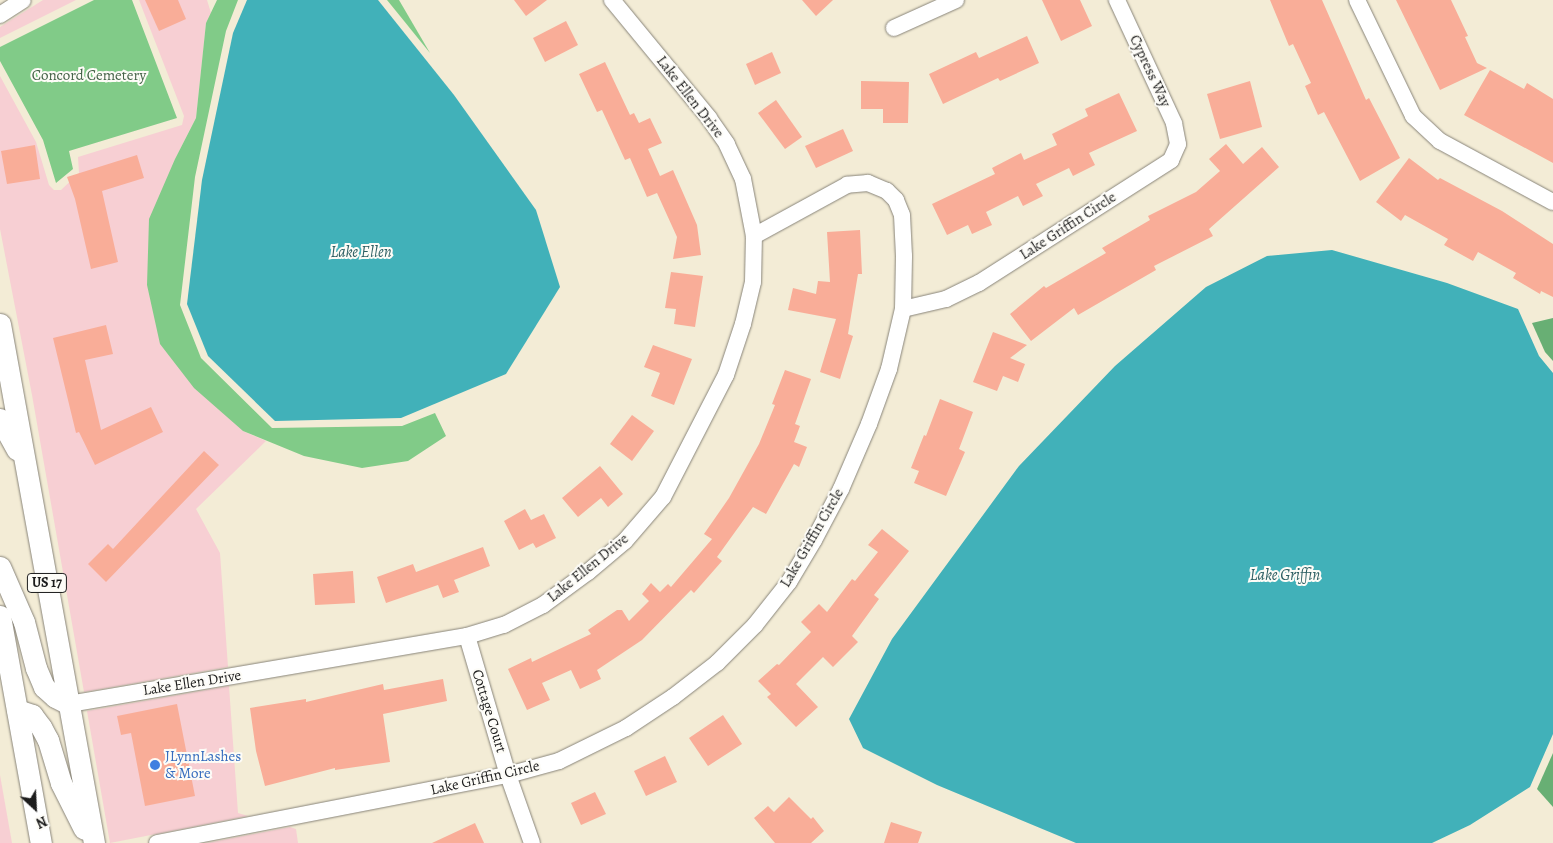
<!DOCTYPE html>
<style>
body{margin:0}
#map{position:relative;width:1553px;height:843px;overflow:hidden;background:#f3ecd6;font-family:Alegreya,serif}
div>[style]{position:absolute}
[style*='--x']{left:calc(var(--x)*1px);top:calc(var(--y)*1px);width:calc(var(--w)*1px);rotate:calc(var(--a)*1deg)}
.built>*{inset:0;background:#f7cfd3}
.green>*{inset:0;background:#81cb88}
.forest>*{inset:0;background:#68af74}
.water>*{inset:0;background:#41b1b9}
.building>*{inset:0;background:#f9ad98}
.roads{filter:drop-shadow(0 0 1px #888479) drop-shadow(0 0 1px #888479)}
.minor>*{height:16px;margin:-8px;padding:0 8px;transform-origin:8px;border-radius:8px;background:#fff}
.major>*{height:21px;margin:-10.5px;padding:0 10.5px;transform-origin:10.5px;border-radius:10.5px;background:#fff}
.dots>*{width:14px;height:14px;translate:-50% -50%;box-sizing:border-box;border:2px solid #fdfcf7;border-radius:50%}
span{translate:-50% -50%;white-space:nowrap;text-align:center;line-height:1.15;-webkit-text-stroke:4px #fdfcf7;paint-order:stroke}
.shield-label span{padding:1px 4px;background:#fdfcf7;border:1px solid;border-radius:4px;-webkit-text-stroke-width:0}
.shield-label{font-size:14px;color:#1c1c1c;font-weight:700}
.street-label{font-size:15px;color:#1c1c1c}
.park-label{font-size:15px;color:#446247}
.shop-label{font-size:15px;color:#366cbe}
.left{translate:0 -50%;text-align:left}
.water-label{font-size:16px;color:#2d5f63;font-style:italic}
.north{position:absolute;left:10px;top:783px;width:50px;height:50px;-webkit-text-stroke:4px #fdfcf7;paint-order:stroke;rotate:155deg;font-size:14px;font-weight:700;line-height:20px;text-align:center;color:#1c1c1c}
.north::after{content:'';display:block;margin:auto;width:18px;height:22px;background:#1c1c1c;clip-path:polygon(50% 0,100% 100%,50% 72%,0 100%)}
</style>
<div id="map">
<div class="built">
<div style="clip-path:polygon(43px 0,76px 0,0 38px,0 27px)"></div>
<div style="clip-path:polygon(139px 0,207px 0,211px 13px,206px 23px,196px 118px,175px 159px,147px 285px,243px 431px,266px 441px,196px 509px,220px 553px,228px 667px,84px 692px,32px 395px,0 229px,0 76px,36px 142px,49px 185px,54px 190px,61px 190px,79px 173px,78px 157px,182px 125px,184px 116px)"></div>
<div style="clip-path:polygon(229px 686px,238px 813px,248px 816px,110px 843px,87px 711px)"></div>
<div style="clip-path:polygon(0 775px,12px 843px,0 843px)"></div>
<div style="clip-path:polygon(290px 827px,296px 829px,298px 843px,207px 843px)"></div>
</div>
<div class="green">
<div style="clip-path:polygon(94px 0,132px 0,177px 118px,69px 151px,73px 169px,56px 183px,43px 140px,0 61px,0 47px)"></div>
<div style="clip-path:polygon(217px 0,238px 0,226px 31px,195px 177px,180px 305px,201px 358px,272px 428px,402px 426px,435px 413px,446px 436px,408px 461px,362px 468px,304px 456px,243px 431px,194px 388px,160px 344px,147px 285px,149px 219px,175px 159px,196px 118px,206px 23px)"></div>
<div style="clip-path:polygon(387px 0,399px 0,430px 53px)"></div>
</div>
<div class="forest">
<div style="clip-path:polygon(1553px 318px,1553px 361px,1545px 352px,1532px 323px)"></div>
<div style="clip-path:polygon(1553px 753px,1553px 807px,1537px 789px)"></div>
</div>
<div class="water">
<div style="clip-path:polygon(247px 0,378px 0,454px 95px,536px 210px,560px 287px,506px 374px,401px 418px,275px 421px,208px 356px,187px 304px,202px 180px,233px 33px)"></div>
<div style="clip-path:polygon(1332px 250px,1447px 283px,1518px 309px,1539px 356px,1553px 373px,1553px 734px,1530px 787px,1470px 825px,1432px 843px,1076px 843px,937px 785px,863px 748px,849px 719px,892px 639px,1019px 466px,1115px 366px,1206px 287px,1267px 256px)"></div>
</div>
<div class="building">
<div style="clip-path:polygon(145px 0,178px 0,186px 19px,159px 31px)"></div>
<div style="clip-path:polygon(514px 0,547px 0,526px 16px)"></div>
<div style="clip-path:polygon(802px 0,833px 0,816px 16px)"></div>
<div style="clip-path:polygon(1042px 0,1080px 0,1092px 26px,1061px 41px)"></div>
<div style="clip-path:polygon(1270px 0,1322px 0,1366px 100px,1369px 98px,1400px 158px,1360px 181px,1324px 112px,1318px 115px,1305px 86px,1311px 83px,1293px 44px,1289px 46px)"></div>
<div style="clip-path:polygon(1396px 0,1451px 0,1468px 36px,1465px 37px,1477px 63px,1487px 68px,1440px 90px)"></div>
<div style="clip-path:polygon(566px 21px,578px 45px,545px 62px,533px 38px)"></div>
<div style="clip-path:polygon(1027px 36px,1039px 63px,1000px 81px,998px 78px,943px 104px,929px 74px,976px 52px,979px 58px)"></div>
<div style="clip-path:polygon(772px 52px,781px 73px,755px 85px,746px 64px)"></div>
<div style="clip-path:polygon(605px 62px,630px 115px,634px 113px,639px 123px,650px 118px,662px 143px,648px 149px,660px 176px,673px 170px,697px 225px,701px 255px,673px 259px,677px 237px,657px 193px,647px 197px,630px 158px,625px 160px,602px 110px,597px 112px,579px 74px)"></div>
<div style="clip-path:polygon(1490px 70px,1524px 89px,1527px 83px,1553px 99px,1553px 163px,1464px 115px)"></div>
<div style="clip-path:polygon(861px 81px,909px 82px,908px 123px,883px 123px,883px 109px,861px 109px)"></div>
<div style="clip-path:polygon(1250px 81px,1262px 127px,1220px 139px,1207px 94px)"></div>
<div style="clip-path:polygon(1119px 93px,1137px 131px,1089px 153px,1095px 165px,1073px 176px,1069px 168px,1036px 184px,1043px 196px,1023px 206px,1018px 196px,986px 212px,992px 225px,972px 234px,968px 225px,947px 235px,932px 204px,995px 174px,992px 168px,1021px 153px,1024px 160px,1057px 145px,1052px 134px,1088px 116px,1085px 109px)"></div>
<div style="clip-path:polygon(776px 100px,802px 137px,785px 149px,758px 113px)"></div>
<div style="clip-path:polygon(843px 129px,853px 151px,816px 168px,805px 146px)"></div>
<div style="clip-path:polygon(1226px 144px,1243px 164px,1262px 147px,1279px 167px,1209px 229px,1213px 236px,1154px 266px,1156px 270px,1078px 315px,1074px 308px,1031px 341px,1010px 314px,1044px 286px,1046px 288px,1106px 253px,1102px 248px,1150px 220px,1148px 216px,1196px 192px,1220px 171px,1209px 159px)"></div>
<div style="clip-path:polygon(35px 145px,40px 179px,7px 184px,1px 151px)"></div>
<div style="clip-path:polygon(137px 155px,144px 178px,102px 191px,118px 262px,91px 269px,75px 199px,67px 177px)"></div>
<div style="clip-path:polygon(1409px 158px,1438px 180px,1440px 178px,1502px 211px,1553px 244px,1553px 297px,1541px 291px,1540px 294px,1513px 278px,1516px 273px,1478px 252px,1473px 261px,1444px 245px,1448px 239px,1405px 215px,1401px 221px,1376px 202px)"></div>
<div style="clip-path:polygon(860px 230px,862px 274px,858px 274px,848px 334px,853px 336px,840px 379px,820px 372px,836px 319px,788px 310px,793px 288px,816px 294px,818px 281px,830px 282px,827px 232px)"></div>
<div style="clip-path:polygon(671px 272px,703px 276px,695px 327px,674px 324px,676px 309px,665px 308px)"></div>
<div style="clip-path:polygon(106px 325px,113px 354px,85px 360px,101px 430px,151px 407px,163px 432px,95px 465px,79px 432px,76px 433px,53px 338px)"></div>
<div style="clip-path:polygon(993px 332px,1027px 345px,1010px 358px,1025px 364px,1018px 382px,1003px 376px,997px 391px,973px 382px)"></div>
<div style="clip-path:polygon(653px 345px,692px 359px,674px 405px,651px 396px,660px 373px,644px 367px)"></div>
<div style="clip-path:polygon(785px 370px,811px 379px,795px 424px,800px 426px,794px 442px,807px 447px,799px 467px,794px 464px,766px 514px,753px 507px,717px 557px,722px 561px,694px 593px,691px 590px,642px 640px,597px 670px,601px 679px,580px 689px,571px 670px,542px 683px,550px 700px,527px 710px,508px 669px,531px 658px,532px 662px,591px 634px,588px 630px,617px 610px,622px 610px,629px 621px,649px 601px,642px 594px,651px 583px,660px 592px,668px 584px,671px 587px,712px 539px,704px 534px,729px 498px,759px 444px,775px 405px,772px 404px)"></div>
<div style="clip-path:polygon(940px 399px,973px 412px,959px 449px,965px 452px,946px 496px,914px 483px,919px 471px,911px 468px,924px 435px,926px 436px)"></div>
<div style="clip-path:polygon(632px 415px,654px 431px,632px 461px,610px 444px)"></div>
<div style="clip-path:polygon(204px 451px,219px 465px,106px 582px,88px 564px,108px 544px,113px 549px)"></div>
<div style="clip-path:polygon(600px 466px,623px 494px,608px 507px,601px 498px,578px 517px,562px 498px)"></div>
<div style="clip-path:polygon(525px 509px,531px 520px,544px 514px,556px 538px,536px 548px,533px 543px,519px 550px,504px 521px)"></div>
<div style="clip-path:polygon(882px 529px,909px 551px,874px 595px,879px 599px,852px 636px,858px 642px,833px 667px,823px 657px,796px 684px,818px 707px,796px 727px,767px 697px,771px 694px,758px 681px,777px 664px,779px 665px,811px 632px,801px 622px,819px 604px,827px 612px,852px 579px,855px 581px,878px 552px,868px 545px)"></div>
<div style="clip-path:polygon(483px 547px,490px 566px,454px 580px,459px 592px,443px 598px,438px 585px,386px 603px,377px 577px,413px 564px,416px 572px)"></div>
<div style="clip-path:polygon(353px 571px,355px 603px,315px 605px,313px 574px)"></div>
<div style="clip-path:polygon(443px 679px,447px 701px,383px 714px,390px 762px,335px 770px,335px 768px,265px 786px,256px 751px,250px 708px,306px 699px,306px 702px,383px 684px,384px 690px)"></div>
<div style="clip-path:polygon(177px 704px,195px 796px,145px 806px,131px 733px,121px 735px,117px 716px)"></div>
<div style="clip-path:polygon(723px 715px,742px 744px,708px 766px,689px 738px)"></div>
<div style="clip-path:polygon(665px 756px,677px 782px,646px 796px,634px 771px)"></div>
<div style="clip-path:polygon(595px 792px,606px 814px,581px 825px,571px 803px)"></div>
<div style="clip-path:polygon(789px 797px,811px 819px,813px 817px,824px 831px,811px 843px,775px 843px,754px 818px,768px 806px,774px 812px)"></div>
<div style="clip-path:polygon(891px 822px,922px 832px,918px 843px,884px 843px)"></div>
<div style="clip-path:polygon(475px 823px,484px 843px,432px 843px)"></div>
</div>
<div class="roads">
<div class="minor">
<div style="--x:1357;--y:0;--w:129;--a:64.2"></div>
<div style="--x:1413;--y:116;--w:37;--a:43"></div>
<div style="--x:1440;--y:141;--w:128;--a:28.4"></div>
<div style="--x:0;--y:15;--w:27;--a:-33"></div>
<div style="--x:894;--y:28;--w:68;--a:-24.3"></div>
<div style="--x:903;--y:309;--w:44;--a:-13.1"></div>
<div style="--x:946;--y:299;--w:37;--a:-26"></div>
<div style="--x:979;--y:283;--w:228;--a:-32.6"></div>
<div style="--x:1171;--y:160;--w:17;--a:-66"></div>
<div style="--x:1178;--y:144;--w:21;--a:-101"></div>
<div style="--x:1174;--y:123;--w:136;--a:-114.9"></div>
<div style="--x:467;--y:636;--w:145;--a:73.6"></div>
<div style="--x:508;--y:775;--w:72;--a:70.6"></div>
<div style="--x:69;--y:704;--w:404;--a:-9.7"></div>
<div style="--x:467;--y:636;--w:39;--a:-17"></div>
<div style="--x:504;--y:625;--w:44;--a:-27.1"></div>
<div style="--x:543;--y:605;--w:56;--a:-36.3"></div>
<div style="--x:588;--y:572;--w:48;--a:-40"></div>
<div style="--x:625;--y:541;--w:58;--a:-49.2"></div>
<div style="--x:663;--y:497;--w:137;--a:-62.7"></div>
<div style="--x:726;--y:375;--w:54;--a:-71.6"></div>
<div style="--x:743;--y:324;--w:43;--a:-76.6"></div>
<div style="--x:753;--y:282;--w:46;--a:-88.8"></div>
<div style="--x:754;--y:236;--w:58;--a:-100.9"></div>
<div style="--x:743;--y:179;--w:38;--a:-115"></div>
<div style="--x:727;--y:144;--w:32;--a:-125"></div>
<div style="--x:709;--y:118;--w:153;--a:-129.4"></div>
<div style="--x:157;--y:843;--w:358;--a:-11"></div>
<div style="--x:508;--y:775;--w:53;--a:-15.4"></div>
<div style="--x:559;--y:761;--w:75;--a:-26.2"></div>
<div style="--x:626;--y:728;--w:56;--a:-33.4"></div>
<div style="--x:673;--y:697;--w:56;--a:-37.7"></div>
<div style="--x:717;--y:663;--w:54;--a:-45"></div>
<div style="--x:755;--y:625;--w:55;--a:-51.7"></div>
<div style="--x:789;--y:582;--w:49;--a:-59.2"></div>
<div style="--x:814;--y:540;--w:58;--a:-62.1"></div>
<div style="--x:841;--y:489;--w:71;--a:-66.7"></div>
<div style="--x:869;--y:424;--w:59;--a:-70"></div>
<div style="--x:889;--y:369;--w:62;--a:-76.9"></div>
<div style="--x:903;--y:309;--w:53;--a:-88.9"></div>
<div style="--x:904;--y:256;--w:41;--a:-92.8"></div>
<div style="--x:902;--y:215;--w:16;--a:-112"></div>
<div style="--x:896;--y:200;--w:13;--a:-135"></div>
<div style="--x:887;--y:191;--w:21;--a:-157"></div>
<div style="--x:868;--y:183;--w:21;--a:175"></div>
<div style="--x:847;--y:185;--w:106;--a:151.3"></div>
</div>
<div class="major">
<div style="--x:0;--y:324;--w:527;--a:79.73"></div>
<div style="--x:0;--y:419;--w:35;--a:61"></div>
<div style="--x:0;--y:567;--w:60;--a:66.4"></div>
<div style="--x:24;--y:622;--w:48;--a:75.4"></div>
<div style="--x:36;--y:668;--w:21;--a:67"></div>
<div style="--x:44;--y:687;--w:15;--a:42"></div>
<div style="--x:55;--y:697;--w:16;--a:27"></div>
<div style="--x:0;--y:616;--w:231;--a:79.8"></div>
<div style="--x:17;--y:710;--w:16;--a:18"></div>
<div style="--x:32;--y:715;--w:15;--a:53"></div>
<div style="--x:41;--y:727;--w:15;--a:62"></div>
<div style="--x:48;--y:740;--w:45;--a:73.2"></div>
<div style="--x:61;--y:783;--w:51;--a:63.4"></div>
</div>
</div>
<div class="dots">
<div style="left:155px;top:765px;background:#3f7fe0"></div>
</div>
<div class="shield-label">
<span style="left:47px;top:583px">US 17</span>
</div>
<div class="street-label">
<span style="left:1150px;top:71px;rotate:65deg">Cypress Way</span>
<span style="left:690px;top:97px;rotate:52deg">Lake Ellen Drive</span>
<span style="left:1068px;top:226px;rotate:-33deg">Lake Griffin Circle</span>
<span style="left:812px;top:538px;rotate:-60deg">Lake Griffin Circle</span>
<span style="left:588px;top:568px;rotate:-39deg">Lake Ellen Drive</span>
<span style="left:192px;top:683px;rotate:-9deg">Lake Ellen Drive</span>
<span style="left:489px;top:711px;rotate:73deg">Cottage Court</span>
<span style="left:485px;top:778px;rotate:-13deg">Lake Griffin Circle</span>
</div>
<div class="park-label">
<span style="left:89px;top:76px">Concord Cemetery</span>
</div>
<div class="shop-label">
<span class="left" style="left:165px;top:765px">JLynnLashes<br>&amp; More</span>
</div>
<div class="water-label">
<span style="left:361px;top:252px">Lake Ellen</span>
<span style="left:1285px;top:575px">Lake Griffin</span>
</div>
<div class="north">N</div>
</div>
